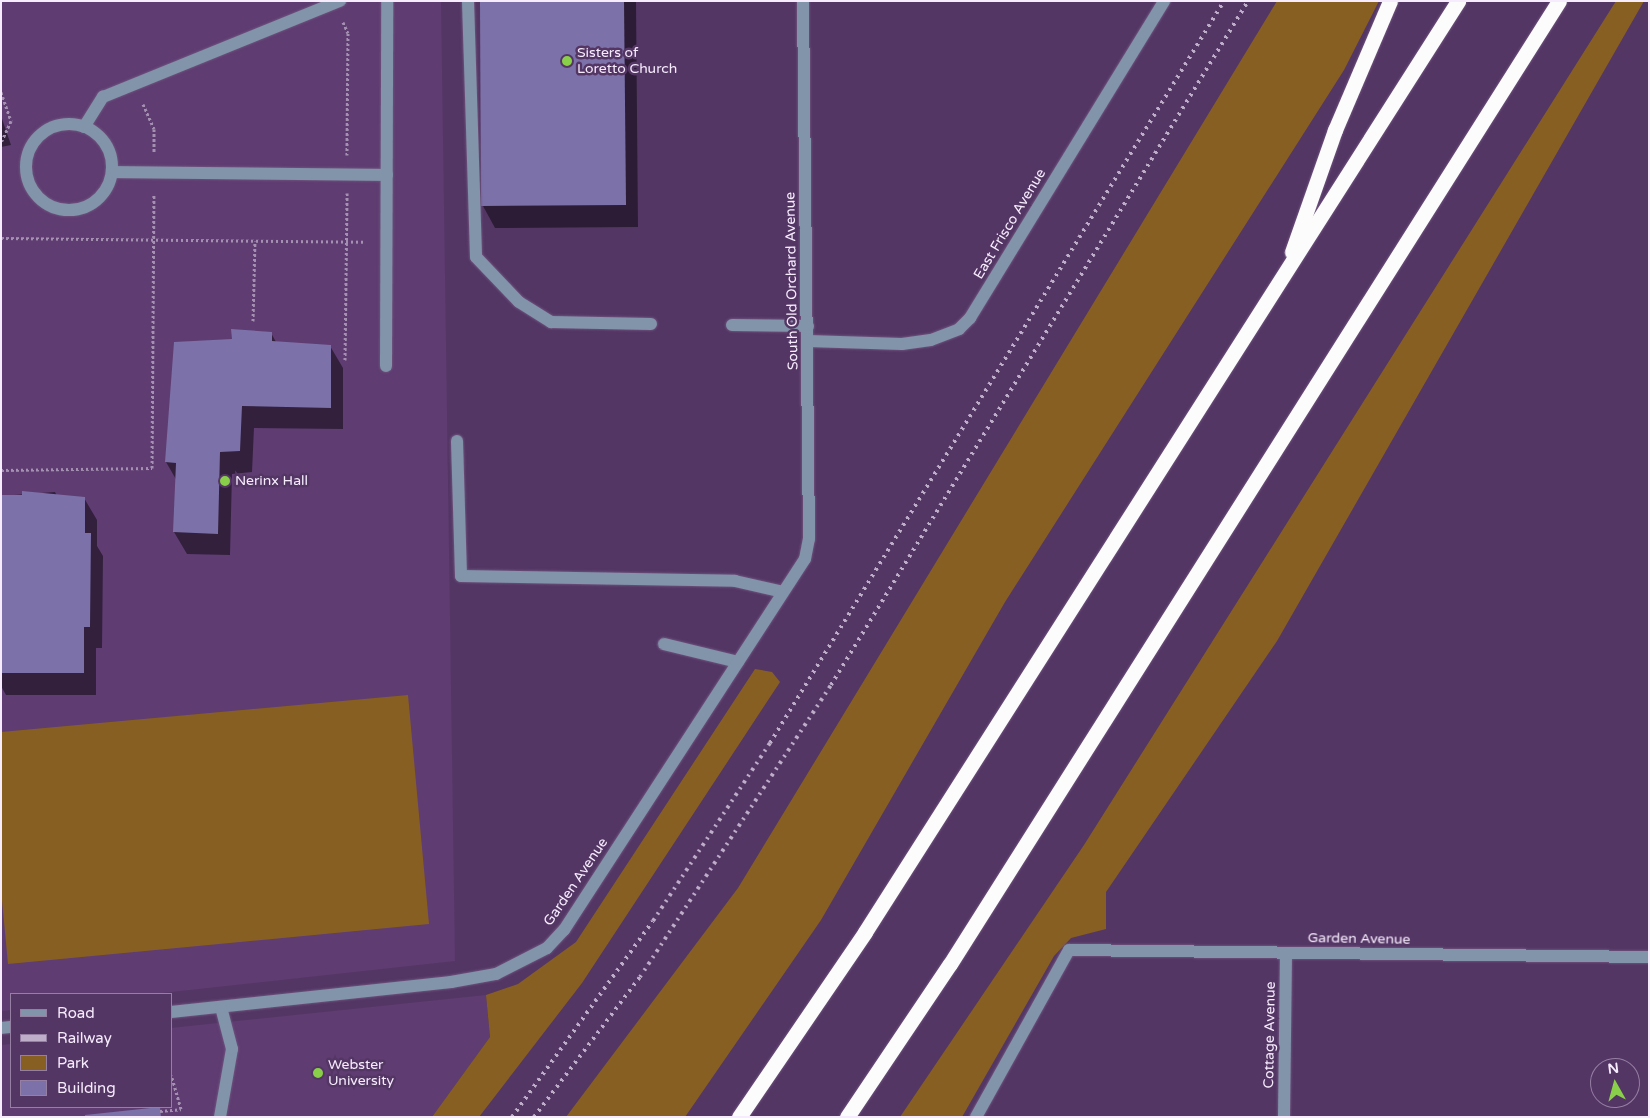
<!DOCTYPE html>
<style>
body{margin:0}
#map{position:relative;width:1650px;height:1118px;overflow:hidden;background:#543665;font-family:"Varela Round",sans-serif}
div>[style]{position:absolute}
[style*='--x']{left:calc(var(--x)*1px);top:calc(var(--y)*1px);width:calc(var(--w)*1px);rotate:calc(var(--a)*1deg)}
.built>*{inset:0;background:#5f3c72}
.green>*{inset:0;background:#885f22}
.shadow>*{inset:0;background:#0007}
.building>*{inset:0;background:#7c71a9}
.path>*{height:3px;margin-top:-1.5px;transform-origin:0;background:repeating-linear-gradient(90deg,#a490b0 0 2.5px,transparent 0 5px)}
.roads{filter:drop-shadow(0 0 1px #6e537d) drop-shadow(0 0 1px #6e537d)}
.minor>*{height:12px;margin:-6px;padding:0 6px;transform-origin:6px;border-radius:6px;background:#8294aa}
.minor>.ring{margin:-6px;padding:0;box-sizing:content-box;background:none;border:12px solid #8294aa;border-radius:50%}
.highway>*{height:15px;margin:-7.5px;padding:0 7.5px;transform-origin:7.5px;border-radius:7.5px;background:#fcfcfc}
.rail>*{height:4px;margin-top:-2px;transform-origin:0;background:repeating-linear-gradient(90deg,#bfaeca 0 2.5px,transparent 0 7.5px)}
.dots>*{width:14px;height:14px;translate:-50% -50%;box-sizing:border-box;border:2px solid #543665;border-radius:50%}
span{translate:-50% -50%;white-space:nowrap;text-align:center;line-height:1.15;-webkit-text-stroke:5px #543665;paint-order:stroke}
.poi-label{font-size:14px;color:#f6ecfd}
.left{translate:0 -50%;text-align:left}
.street-label{font-size:14px;color:#f6ecfd}
.frame{position:absolute;inset:0;border:2px solid #f6ecfd;pointer-events:none}
.legend{position:absolute;left:10px;top:993px;width:162px;height:115px;box-sizing:border-box;background:#543665;border:1px solid #957fa2;margin:0;padding:6px 9px;list-style:none;font-size:15px;color:#f6ecfd}
.legend li{display:flex;align-items:center;gap:10px;height:25px}
.legend b{width:25px;border:1px solid #957fa2}
.north{position:absolute;left:1590px;top:1058px;width:50px;height:50px;box-sizing:border-box;background:#543665;border:1px solid #957fa2;border-radius:50%;rotate:353deg;font-size:14px;font-weight:700;line-height:20px;text-align:center;color:#f6ecfd}
.north::after{content:'';display:block;margin:auto;width:18px;height:22px;background:#89cf49;clip-path:polygon(50% 0,100% 100%,50% 72%,0 100%)}
</style>
<div id="map">
<div class="built">
<div style="clip-path:polygon(1px 1px,441px 1px,455px 961px,153px 994px,11px 994px,11px 1010px,1px 1011px)"></div>
<div style="clip-path:polygon(486px 995px,490px 1037px,432px 1117px,1px 1117px,1px 1045px,11px 1044px,11px 1107px,171px 1107px,171px 1028px)"></div>
</div>
<div class="green">
<div style="clip-path:polygon(1277px 1px,1379px 1px,1344px 70px,1005px 602px,821px 920px,685px 1117px,566px 1117px,738px 888px)"></div>
<div style="clip-path:polygon(1616px 1px,1644px 1px,1277px 641px,1106px 892px,1106px 929px,1071px 938px,1054px 956px,962px 1117px,900px 1117px,1084px 845px)"></div>
<div style="clip-path:polygon(755px 669px,772px 672px,780px 682px,582px 983px,479px 1117px,432px 1117px,490px 1037px,486px 995px,518px 984px,576px 942px)"></div>
<div style="clip-path:polygon(408px 695px,429px 924px,8px 964px,1px 890px,1px 732px)"></div>
</div>
<div class="shadow">
<div style="clip-path:polygon(481px 1px,636px 1px,638px 227px,495px 228px,483px 206px)"></div>
<div style="clip-path:polygon(1087px 1px,1135px 1px,1135px 2px)"></div>
<div style="clip-path:polygon(1px 116px,11px 145px,1px 147px)"></div>
<div style="clip-path:polygon(271px 333px,276px 342px,330px 346px,343px 368px,343px 429px,254px 428px,252px 472px,232px 474px,230px 555px,187px 554px,174px 532px,177px 481px,166px 462px,234px 341px)"></div>
<div style="clip-path:polygon(55px 492px,58px 498px,84px 498px,97px 520px,97px 546px,103px 556px,102px 648px,96px 648px,96px 695px,6px 695px,1px 686px,1px 496px)"></div>
</div>
<div class="building">
<div style="clip-path:polygon(480px 1px,624px 1px,626px 205px,481px 206px)"></div>
<div style="clip-path:polygon(231px 329px,272px 332px,272px 341px,331px 345px,331px 408px,242px 406px,240px 451px,220px 452px,218px 534px,173px 532px,176px 463px,165px 462px,174px 342px,232px 339px)"></div>
<div style="clip-path:polygon(22px 491px,85px 497px,85px 533px,91px 533px,90px 627px,84px 627px,84px 673px,1px 673px,1px 495px,22px 495px)"></div>
<div style="clip-path:polygon(160px 1107px,161px 1117px,85px 1117px,85px 1115px)"></div>
</div>
<div class="path">
<div style="--x:343;--y:22;--w:12;--a:66"></div>
<div style="--x:348;--y:33;--w:122;--a:90.5"></div>
<div style="--x:1;--y:92;--w:31;--a:71"></div>
<div style="--x:11;--y:121;--w:23;--a:115"></div>
<div style="--x:143;--y:104;--w:27;--a:66"></div>
<div style="--x:154;--y:129;--w:23;--a:90"></div>
<div style="--x:1;--y:238;--w:365;--a:0.6"></div>
<div style="--x:253;--y:321;--w:80;--a:-88.6"></div>
<div style="--x:345;--y:360;--w:167;--a:-89.3"></div>
<div style="--x:1;--y:470;--w:151;--a:-0.8"></div>
<div style="--x:152;--y:468;--w:274;--a:-89.6"></div>
<div style="--x:160;--y:1111;--w:21;--a:-5"></div>
<div style="--x:181;--y:1109;--w:35;--a:-106"></div>
</div>
<div class="roads">
<div class="minor">
<div style="--x:468;--y:1;--w:256;--a:88.2"></div>
<div style="--x:476;--y:257;--w:62;--a:46.3"></div>
<div style="--x:519;--y:302;--w:38;--a:32"></div>
<div style="--x:551;--y:322;--w:100;--a:1.1"></div>
<div class="ring" style="left:26px;top:124px;width:74px;height:74px"></div>
<div style="--x:84;--y:127;--w:36;--a:-58"></div>
<div style="--x:103;--y:97;--w:256;--a:-22.1"></div>
<div style="--x:113;--y:172;--w:274;--a:0.6"></div>
<div style="--x:732;--y:325;--w:76;--a:0.8"></div>
<div style="--x:808;--y:341;--w:94;--a:1.8"></div>
<div style="--x:902;--y:344;--w:29;--a:-8"></div>
<div style="--x:931;--y:340;--w:30;--a:-21"></div>
<div style="--x:959;--y:329;--w:16;--a:-45"></div>
<div style="--x:970;--y:318;--w:372;--a:-58.5"></div>
<div style="--x:386;--y:366;--w:365;--a:-89.8"></div>
<div style="--x:457;--y:441;--w:135;--a:88.3"></div>
<div style="--x:461;--y:576;--w:274;--a:1"></div>
<div style="--x:735;--y:581;--w:49;--a:12.9"></div>
<div style="--x:664;--y:644;--w:76;--a:13.7"></div>
<div style="--x:171;--y:1012;--w:282;--a:-6.1"></div>
<div style="--x:451;--y:982;--w:46;--a:-10.1"></div>
<div style="--x:496;--y:974;--w:57;--a:-27"></div>
<div style="--x:547;--y:948;--w:25;--a:-47"></div>
<div style="--x:564;--y:930;--w:442;--a:-57"></div>
<div style="--x:805;--y:559;--w:20;--a:-79"></div>
<div style="--x:809;--y:539;--w:538;--a:-90.64"></div>
<div style="--x:1;--y:1028;--w:10;--a:-6"></div>
<div style="--x:220;--y:1117;--w:69;--a:-80"></div>
<div style="--x:232;--y:1049;--w:43;--a:-104.7"></div>
<div style="--x:976;--y:1117;--w:191;--a:-60.9"></div>
<div style="--x:1069;--y:950;--w:580;--a:0.69"></div>
<div style="--x:1284;--y:1117;--w:164;--a:-89.3"></div>
</div>
<div class="highway">
<div style="--x:1292;--y:252;--w:129;--a:-70.6"></div>
<div style="--x:1335;--y:130;--w:140;--a:-66.9"></div>
<div style="--x:739;--y:1117;--w:224;--a:-55.7"></div>
<div style="--x:865;--y:932;--w:1104;--a:-57.5"></div>
<div style="--x:847;--y:1117;--w:184;--a:-56.1"></div>
<div style="--x:950;--y:964;--w:1139;--a:-57.69"></div>
</div>
</div>
<div class="rail">
<div style="--x:512;--y:1117;--w:241;--a:-54.3"></div>
<div style="--x:653;--y:921;--w:213;--a:-56.7"></div>
<div style="--x:770;--y:743;--w:870;--a:-58.54"></div>
<div style="--x:534;--y:1117;--w:176;--a:-52.9"></div>
<div style="--x:640;--y:977;--w:349;--a:-56.8"></div>
<div style="--x:831;--y:685;--w:801;--a:-58.63"></div>
</div>
<div class="dots">
<div style="left:567px;top:61px;background:#89cf49"></div>
<div style="left:225px;top:481px;background:#89cf49"></div>
<div style="left:318px;top:1073px;background:#89cf49"></div>
</div>
<div class="poi-label">
<span class="left" style="left:577px;top:61px">Sisters of<br>Loretto Church</span>
<span class="left" style="left:235px;top:481px">Nerinx Hall</span>
<span class="left" style="left:328px;top:1073px">Webster<br>University</span>
</div>
<div class="street-label">
<span style="left:1010px;top:224px;rotate:-59deg">East Frisco Avenue</span>
<span style="left:792px;top:281px;rotate:-91deg">South Old Orchard Avenue</span>
<span style="left:576px;top:882px;rotate:-56deg">Garden Avenue</span>
<span style="left:1359px;top:939px;rotate:1deg">Garden Avenue</span>
<span style="left:1270px;top:1035px;rotate:-89deg">Cottage Avenue</span>
</div>
<div class="frame"></div>
<ul class="legend">
<li><b style="height:6px;background:#8294aa"></b>Road</li>
<li><b style="height:6px;background:#bfaeca"></b>Railway</li>
<li><b style="height:14px;background:#885f22"></b>Park</li>
<li><b style="height:14px;background:#7c71a9"></b>Building</li>
</ul>
<div class="north">N</div>
</div>
